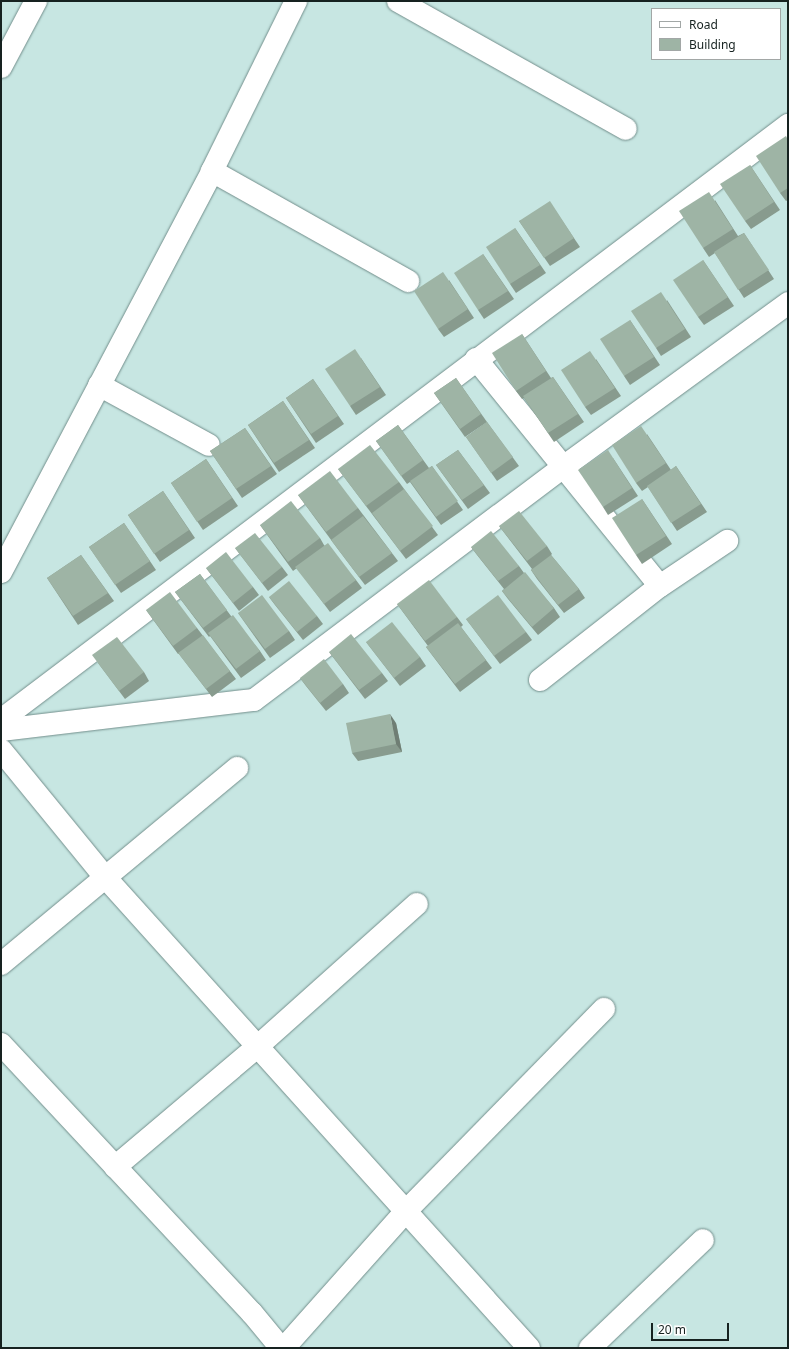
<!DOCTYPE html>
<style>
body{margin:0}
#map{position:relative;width:789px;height:1349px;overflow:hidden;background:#c7e6e2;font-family:"Noto Sans",sans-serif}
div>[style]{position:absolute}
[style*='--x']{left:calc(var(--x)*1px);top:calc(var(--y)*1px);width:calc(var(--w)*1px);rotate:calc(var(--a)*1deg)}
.roads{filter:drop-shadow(0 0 1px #728e8b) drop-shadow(0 0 1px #728e8b)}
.minor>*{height:22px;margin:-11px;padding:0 11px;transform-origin:11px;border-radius:11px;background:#fff}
.wall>*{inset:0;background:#889b8e}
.shaded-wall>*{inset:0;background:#6f7e74}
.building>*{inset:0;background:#9eb4a5}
span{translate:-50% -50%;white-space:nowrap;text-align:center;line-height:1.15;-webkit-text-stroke:3px #fff;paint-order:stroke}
.frame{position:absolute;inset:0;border:2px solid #162220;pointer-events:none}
.legend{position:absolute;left:651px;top:8px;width:130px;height:52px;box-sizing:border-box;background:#fff;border:1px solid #a2a7a6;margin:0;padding:5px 7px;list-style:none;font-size:12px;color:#162220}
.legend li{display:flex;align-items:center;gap:8px;height:20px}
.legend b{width:20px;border:1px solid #a2a7a6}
.scale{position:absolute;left:651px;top:1323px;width:78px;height:18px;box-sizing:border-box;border:2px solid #162220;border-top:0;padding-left:5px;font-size:12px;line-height:14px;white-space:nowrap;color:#162220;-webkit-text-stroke:3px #fff;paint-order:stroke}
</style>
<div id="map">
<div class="roads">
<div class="minor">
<div style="--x:398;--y:1;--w:261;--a:29.3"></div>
<div style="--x:1;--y:67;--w:75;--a:-62.1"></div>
<div style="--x:212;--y:171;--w:225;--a:29.3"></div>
<div style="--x:476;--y:359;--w:292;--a:51"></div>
<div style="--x:99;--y:385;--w:125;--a:28.6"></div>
<div style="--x:1;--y:572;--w:453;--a:-62.2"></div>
<div style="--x:212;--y:171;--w:190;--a:-63.7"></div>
<div style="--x:540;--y:680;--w:152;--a:-38.1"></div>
<div style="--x:660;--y:586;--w:81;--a:-33.9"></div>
<div style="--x:1;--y:720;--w:987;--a:-37.09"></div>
<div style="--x:1;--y:730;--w:255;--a:-6.8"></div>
<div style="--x:254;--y:700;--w:386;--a:-37"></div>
<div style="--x:562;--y:468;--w:280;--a:-36.1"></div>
<div style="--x:1;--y:750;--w:164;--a:50.7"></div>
<div style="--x:105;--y:877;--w:634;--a:48.01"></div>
<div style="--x:1;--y:964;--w:307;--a:-39.7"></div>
<div style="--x:1;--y:1044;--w:368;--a:47"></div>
<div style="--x:252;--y:1313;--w:45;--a:50.4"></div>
<div style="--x:115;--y:1167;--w:187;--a:-40.2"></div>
<div style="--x:258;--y:1046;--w:213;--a:-41.8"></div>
<div style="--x:284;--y:1348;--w:183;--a:-48.3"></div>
<div style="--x:406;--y:1211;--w:283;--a:-45.6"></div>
<div style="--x:590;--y:1348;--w:156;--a:-43.7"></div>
</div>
</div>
<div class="wall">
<div style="clip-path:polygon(788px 140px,788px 200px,786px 201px,780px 193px)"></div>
<div style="clip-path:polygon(750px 165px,780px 210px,751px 229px,745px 221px)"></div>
<div style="clip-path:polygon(715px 200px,738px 236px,744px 233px,774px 279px,744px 298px,715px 253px,709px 257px,703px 248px)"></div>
<div style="clip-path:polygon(555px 210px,580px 247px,550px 266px,519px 221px)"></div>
<div style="clip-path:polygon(515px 228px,546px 273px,516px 293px,510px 284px)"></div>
<div style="clip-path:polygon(483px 254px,514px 299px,484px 319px,478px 310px)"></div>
<div style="clip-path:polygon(703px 260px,734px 306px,704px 325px,698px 317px)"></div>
<div style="clip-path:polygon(449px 280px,474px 318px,444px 337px,438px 329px)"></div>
<div style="clip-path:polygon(667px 300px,691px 337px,661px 356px,656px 348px)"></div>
<div style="clip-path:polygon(630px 320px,660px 365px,630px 385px,624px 376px)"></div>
<div style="clip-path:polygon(522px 334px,551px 378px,553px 377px,584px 422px,554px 442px,524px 398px,522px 399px,516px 391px)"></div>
<div style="clip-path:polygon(361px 358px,386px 395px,356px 415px,350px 406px)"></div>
<div style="clip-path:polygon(596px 359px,621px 396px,591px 415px,585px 407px)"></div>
<div style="clip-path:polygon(456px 378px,487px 422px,465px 437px,434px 393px)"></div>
<div style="clip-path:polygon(313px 379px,344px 424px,316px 443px,286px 398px)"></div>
<div style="clip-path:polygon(283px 401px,315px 448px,279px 472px,248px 425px)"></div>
<div style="clip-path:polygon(487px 422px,519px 466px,497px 481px,466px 437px)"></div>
<div style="clip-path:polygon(398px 425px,429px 468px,432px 466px,463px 510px,441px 525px,410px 482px,407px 484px,376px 441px)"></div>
<div style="clip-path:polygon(245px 428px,277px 474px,242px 498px,210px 451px)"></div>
<div style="clip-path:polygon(647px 434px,671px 470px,676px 466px,707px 512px,677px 531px,648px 487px,642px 491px,636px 483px)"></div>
<div style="clip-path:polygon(458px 450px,490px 493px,468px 509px,436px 465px)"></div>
<div style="clip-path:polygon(613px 458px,638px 496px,608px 515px,603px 507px)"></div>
<div style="clip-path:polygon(206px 459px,238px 506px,203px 530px,171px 483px)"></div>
<div style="clip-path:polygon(338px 469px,399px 482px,438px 535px,406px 559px)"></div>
<div style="clip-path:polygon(163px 491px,195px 538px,160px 562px,128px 515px)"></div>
<div style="clip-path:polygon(298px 495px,358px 508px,398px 561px,365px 585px,337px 548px)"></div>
<div style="clip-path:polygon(642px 499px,672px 544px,642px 564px,636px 555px)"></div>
<div style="clip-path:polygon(124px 523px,156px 570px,121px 593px,89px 547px)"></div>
<div style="clip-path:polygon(260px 525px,320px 538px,324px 545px,356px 580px,362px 588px,330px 612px,297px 568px,293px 571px)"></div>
<div style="clip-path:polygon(499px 526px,547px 546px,552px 554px,551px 555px,579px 589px,585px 598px,564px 613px,537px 579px,531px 570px,532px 569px)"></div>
<div style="clip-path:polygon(471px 547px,519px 566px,524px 573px,554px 608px,560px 617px,538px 635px,508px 599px,502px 591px,504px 589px,477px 555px)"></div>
<div style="clip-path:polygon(235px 548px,282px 567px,288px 575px,268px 591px)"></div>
<div style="clip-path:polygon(81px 555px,114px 601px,78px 625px,47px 578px)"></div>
<div style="clip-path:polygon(206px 568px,253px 587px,259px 595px,239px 611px)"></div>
<div style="clip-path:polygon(200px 574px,231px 616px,260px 651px,266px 660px,241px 678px,210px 636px,209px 637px,175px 592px)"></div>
<div style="clip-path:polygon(269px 597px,317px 616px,323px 624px,303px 640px,275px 605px)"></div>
<div style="clip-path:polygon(397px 604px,457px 617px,463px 625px,461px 627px,492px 668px,460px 692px,432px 655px,426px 647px,428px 646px)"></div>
<div style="clip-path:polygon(146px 610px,197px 628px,236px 679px,212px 697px,179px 654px,178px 654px)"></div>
<div style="clip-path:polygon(238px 613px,289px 631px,295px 640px,270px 658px)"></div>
<div style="clip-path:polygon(466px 619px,526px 632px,532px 640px,500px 664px)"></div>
<div style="clip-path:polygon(366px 642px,420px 657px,426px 666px,400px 686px)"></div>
<div style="clip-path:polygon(329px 652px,382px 673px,388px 681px,365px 699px)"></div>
<div style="clip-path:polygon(98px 663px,144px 672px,149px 681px,125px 699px)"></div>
<div style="clip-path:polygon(300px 678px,343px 684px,349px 693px,326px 711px,306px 686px)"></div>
<div style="clip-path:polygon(396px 723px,402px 752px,358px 761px,352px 753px)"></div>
</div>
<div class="shaded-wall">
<div style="clip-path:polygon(390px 714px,396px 723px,402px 752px,396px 744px)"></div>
</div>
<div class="building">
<div style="clip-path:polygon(786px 136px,788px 140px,788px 188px,780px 193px,756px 156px)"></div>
<div style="clip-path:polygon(750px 165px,774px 202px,745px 221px,720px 184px)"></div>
<div style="clip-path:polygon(709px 192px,733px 229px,703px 248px,679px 211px)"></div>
<div style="clip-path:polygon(550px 201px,574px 238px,544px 258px,519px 221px)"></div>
<div style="clip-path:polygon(515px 228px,540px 265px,510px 284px,486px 247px)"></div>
<div style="clip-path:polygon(744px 233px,769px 270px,738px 290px,714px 252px)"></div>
<div style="clip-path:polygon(483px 254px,508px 291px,478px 310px,454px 273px)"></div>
<div style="clip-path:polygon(703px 260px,728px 297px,698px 317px,673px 280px)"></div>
<div style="clip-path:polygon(443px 272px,468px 309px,438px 329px,414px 291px)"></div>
<div style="clip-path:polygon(661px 292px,685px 329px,656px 348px,631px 311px)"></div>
<div style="clip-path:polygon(630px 320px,654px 357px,624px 376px,600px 339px)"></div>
<div style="clip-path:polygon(522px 334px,546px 371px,516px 391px,492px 353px)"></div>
<div style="clip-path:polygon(355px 349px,380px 387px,350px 406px,325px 369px)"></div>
<div style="clip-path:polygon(590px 351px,615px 388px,585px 407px,561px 370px)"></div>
<div style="clip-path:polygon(553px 377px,578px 414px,548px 433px,523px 396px)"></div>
<div style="clip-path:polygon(456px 378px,481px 414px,460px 429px,434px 393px)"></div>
<div style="clip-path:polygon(313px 379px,338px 416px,311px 434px,286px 398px)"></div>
<div style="clip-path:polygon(283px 401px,309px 440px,274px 463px,248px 425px)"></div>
<div style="clip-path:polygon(487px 422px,513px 457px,491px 473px,466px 437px)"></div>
<div style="clip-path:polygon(398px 425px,423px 460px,401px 476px,376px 441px)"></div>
<div style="clip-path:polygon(641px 426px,666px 463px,636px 483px,612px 445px)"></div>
<div style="clip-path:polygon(245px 428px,271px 466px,236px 489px,210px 451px)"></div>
<div style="clip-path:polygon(370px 445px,399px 482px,366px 506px,338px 469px)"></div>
<div style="clip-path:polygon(458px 450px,484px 485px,462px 500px,436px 465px)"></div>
<div style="clip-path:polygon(608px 450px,632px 488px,603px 507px,578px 470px)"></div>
<div style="clip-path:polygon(206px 459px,232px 498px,197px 522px,171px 483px)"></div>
<div style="clip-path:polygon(432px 466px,458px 501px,436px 517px,410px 481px)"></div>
<div style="clip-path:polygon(676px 466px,701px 504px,671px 523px,647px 486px)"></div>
<div style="clip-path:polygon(330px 471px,358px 508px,326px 532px,298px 495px)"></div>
<div style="clip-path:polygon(404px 489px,433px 526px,400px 551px,372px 513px)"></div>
<div style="clip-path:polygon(163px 491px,189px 530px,154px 554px,128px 515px)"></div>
<div style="clip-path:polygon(642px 499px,666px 536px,636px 555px,612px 518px)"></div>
<div style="clip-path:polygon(291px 501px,320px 538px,288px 562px,260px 525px)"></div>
<div style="clip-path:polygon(519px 511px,547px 546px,527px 561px,499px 526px)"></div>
<div style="clip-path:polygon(363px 516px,392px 553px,359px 577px,331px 540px)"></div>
<div style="clip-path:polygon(124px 523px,150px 561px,115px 585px,89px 547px)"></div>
<div style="clip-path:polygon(491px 531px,519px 566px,498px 581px,471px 547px)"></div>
<div style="clip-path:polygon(255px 533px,282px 567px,262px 583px,235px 548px)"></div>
<div style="clip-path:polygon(328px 543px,356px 580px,324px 604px,295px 567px)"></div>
<div style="clip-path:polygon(226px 552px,253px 587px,233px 603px,206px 568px)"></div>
<div style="clip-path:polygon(81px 555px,108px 593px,73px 616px,47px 578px)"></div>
<div style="clip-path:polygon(551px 555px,579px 589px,558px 605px,531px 570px)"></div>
<div style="clip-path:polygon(525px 572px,554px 608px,532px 627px,502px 591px)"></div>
<div style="clip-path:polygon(200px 574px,227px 610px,203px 628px,175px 592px)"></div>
<div style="clip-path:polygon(429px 580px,457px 617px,425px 641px,397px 604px)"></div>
<div style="clip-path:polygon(289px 581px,317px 616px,297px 632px,269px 597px)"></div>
<div style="clip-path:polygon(170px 592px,197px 628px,173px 646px,146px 610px)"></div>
<div style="clip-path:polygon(262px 595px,289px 631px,265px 649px,238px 613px)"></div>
<div style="clip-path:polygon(498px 595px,526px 632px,494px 656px,466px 619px)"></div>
<div style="clip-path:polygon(233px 615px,260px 651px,236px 669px,208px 633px)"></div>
<div style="clip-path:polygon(392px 622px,420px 657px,394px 678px,366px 642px)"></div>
<div style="clip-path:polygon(458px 623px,486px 660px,455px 684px,426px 647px)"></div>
<div style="clip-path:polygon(351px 634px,382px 673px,359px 690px,329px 652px)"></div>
<div style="clip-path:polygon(203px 635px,230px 671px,206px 689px,178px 653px)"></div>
<div style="clip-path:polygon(117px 637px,144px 672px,119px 691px,92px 655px)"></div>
<div style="clip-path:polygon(324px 659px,343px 684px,320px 703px,300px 678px)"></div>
<div style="clip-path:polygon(390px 714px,396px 744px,352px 753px,346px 723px)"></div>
</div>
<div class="frame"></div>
<ul class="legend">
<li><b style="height:5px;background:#fff"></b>Road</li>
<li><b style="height:11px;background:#9eb4a5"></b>Building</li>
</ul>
<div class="scale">20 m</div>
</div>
